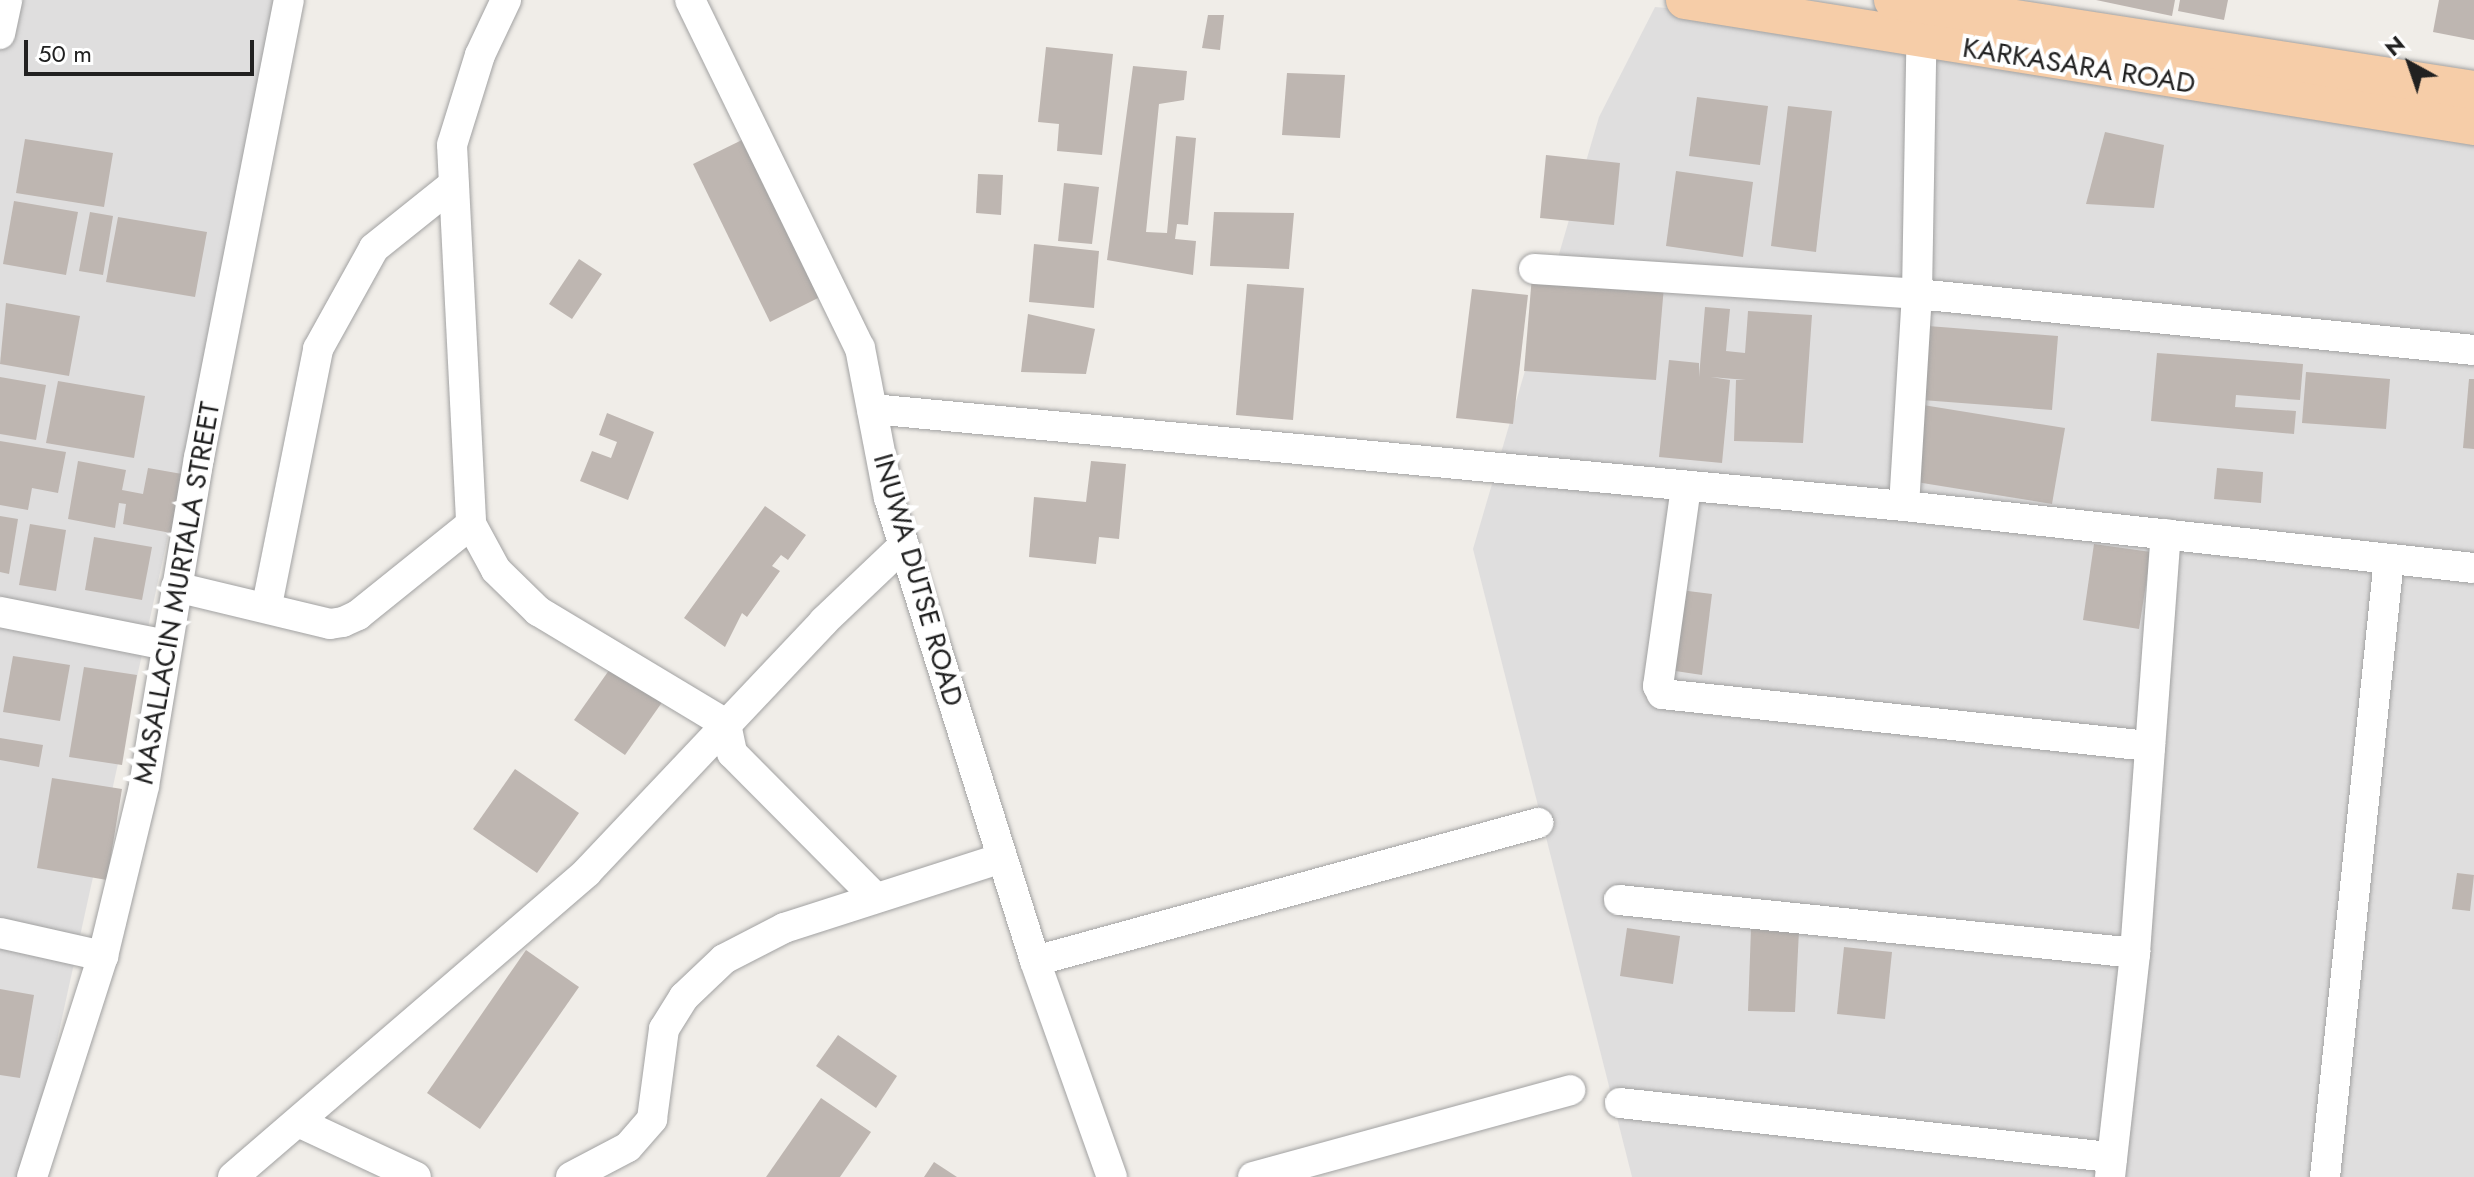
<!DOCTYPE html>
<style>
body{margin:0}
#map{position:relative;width:2474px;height:1177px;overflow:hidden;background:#f0ede8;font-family:Jost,sans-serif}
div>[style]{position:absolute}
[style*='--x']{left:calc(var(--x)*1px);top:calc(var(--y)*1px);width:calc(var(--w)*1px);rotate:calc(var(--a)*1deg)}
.residential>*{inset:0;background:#dfdede}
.building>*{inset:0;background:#beb6b1}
.roads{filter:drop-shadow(0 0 2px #a2a2a2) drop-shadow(0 0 2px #a2a2a2)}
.minor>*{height:30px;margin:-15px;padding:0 15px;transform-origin:15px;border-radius:15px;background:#fff}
.major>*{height:38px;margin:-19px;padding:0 19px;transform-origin:19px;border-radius:19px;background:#f6cda8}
span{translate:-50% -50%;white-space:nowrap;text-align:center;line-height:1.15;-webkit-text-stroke:8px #fff;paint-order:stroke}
.street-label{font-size:28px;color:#212121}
.north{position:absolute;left:2370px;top:24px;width:80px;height:80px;-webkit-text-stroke:6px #fff;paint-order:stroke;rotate:320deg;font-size:22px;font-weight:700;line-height:32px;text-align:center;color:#212121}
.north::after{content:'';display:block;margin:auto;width:28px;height:36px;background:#212121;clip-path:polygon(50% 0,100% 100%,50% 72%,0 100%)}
.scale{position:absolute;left:24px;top:40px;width:230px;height:36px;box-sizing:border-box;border:4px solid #212121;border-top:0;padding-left:10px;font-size:24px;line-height:28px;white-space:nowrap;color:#212121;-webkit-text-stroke:6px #fff;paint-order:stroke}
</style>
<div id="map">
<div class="residential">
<div style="clip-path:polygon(0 0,286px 0,27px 1177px,0 1177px)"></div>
<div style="clip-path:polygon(1655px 7px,2216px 55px,2474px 86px,2474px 1177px,1632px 1177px,1473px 549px,1599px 117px)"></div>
</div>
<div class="building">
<div style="clip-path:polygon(2096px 0,2175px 0,2172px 16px)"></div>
<div style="clip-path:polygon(2180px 0,2228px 0,2224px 20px,2178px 11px)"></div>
<div style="clip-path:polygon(2439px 0,2474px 0,2474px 40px,2433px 32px)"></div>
<div style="clip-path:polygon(1208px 15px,1224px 15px,1220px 50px,1202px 48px)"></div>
<div style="clip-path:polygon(1046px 47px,1113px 54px,1102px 155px,1057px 151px,1059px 124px,1038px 122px)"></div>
<div style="clip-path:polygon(1133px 66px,1187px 71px,1184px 100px,1159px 104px,1146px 232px,1167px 233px,1176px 136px,1196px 138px,1188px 225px,1177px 224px,1175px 239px,1196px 241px,1193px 275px,1107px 260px)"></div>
<div style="clip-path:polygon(1287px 73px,1345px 75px,1340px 138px,1282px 135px)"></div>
<div style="clip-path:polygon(1697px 97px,1768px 106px,1760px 165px,1689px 156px)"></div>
<div style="clip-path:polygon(1788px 106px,1832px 111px,1816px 252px,1771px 246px)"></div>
<div style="clip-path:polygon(2105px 132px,2164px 145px,2154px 208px,2086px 204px)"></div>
<div style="clip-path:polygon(746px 138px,822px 296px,770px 322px,693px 164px)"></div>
<div style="clip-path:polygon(25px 139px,113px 153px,104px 207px,16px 193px)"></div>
<div style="clip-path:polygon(1546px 155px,1620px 163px,1614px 225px,1540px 218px)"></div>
<div style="clip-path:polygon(1676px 171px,1753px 182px,1743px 257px,1666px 246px)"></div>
<div style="clip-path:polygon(978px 174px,1003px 175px,1001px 215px,976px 213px)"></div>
<div style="clip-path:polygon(1064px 183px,1099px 187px,1092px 244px,1058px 241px)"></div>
<div style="clip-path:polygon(14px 201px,78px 212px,66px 275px,3px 264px)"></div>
<div style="clip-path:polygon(90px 212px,113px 216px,103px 275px,79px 271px)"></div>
<div style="clip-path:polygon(1214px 212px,1294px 213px,1289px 269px,1210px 266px)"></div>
<div style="clip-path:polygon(118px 217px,207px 232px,195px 297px,106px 282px)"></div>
<div style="clip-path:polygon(1034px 244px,1099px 251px,1094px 308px,1029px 302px)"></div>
<div style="clip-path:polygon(579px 259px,602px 274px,572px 319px,549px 304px)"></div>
<div style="clip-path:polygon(1532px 276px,1664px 286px,1656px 380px,1524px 371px)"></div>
<div style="clip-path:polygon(1247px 284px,1304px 288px,1293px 420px,1236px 415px)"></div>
<div style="clip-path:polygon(1472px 289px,1528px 295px,1513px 424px,1456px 418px)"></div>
<div style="clip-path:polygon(6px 303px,80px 316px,69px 376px,0 364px)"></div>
<div style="clip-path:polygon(1705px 307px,1730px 309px,1726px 351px,1745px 353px,1748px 311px,1812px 315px,1803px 443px,1734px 441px,1736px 380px,1746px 380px,1711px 377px,1730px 380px,1722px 463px,1659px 457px,1669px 360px,1699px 363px,1699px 377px)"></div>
<div style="clip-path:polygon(1028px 314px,1095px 329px,1086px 374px,1021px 372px)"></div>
<div style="clip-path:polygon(1928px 326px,2058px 336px,2052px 410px,1922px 400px)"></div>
<div style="clip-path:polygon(2157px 353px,2303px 364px,2300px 400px,2236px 395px,2235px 407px,2296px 411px,2294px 434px,2151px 421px)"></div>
<div style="clip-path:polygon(2306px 372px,2390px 379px,2386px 429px,2302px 423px)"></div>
<div style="clip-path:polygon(0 377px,46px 385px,36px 440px,0 434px)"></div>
<div style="clip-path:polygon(2469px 379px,2474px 379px,2474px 449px,2463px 448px)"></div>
<div style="clip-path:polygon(58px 381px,145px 396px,134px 458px,46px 443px)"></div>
<div style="clip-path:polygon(1923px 405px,2065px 428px,2052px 504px,1910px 481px)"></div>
<div style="clip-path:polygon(607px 413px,654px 432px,628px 500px,580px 481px,592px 451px,611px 458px,617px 442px,599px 435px)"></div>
<div style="clip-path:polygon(0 441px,66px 452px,58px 493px,32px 488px,28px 510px,0 505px)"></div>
<div style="clip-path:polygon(78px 461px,126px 470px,122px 490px,143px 494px,148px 468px,182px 474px,171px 533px,123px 524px,126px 504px,119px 503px,115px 528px,68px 519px)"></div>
<div style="clip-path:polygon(1091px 461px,1126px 464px,1119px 539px,1099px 537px,1096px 564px,1029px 557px,1034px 497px,1086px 502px)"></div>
<div style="clip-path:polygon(2217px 468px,2263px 472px,2261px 503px,2214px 499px)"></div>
<div style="clip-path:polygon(765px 506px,806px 535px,788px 560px,781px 555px,772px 566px,780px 571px,747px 617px,742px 613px,725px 647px,684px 618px)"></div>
<div style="clip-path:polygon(0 516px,18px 519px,9px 574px,0 572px)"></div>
<div style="clip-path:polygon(30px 524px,66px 530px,56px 591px,19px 585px)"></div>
<div style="clip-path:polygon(94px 537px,152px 547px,142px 600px,85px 590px)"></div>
<div style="clip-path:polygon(2094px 544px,2151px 552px,2139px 629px,2083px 620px)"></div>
<div style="clip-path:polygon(1672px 589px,1712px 594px,1702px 675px,1662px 669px)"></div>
<div style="clip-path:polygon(13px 656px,70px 665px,60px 721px,3px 712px)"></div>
<div style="clip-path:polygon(612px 666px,663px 701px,625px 755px,574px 720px)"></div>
<div style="clip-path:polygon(84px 667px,137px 675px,122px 765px,69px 757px)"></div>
<div style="clip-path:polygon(0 738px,43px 745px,39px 767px,0 760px)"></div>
<div style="clip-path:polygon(515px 769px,579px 813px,537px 873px,473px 829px)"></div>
<div style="clip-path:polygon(52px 778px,122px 789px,107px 880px,37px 868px)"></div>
<div style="clip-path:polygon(2457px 873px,2474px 875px,2470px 911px,2452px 909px)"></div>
<div style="clip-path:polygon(1627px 928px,1680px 936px,1673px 984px,1620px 976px)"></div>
<div style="clip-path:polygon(1751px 929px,1799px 930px,1795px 1012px,1748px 1011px)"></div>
<div style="clip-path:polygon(1844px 947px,1892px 952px,1885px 1019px,1837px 1014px)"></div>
<div style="clip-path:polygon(526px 950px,579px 987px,480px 1129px,427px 1093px)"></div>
<div style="clip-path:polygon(0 989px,34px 995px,20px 1078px,0 1075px)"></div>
<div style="clip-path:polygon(838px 1035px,897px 1076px,876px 1108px,816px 1066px)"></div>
<div style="clip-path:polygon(821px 1098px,871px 1132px,840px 1177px,766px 1177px)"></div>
<div style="clip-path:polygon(934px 1162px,957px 1177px,924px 1177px)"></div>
</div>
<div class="roads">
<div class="minor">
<div style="--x:506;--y:0;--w:61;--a:115.3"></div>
<div style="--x:480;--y:55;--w:94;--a:107.3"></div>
<div style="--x:452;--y:145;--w:379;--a:87.1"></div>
<div style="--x:471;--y:524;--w:52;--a:61.5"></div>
<div style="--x:496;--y:570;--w:59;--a:44.3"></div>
<div style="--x:538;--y:611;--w:219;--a:31"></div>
<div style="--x:726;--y:724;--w:30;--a:78"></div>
<div style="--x:732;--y:753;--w:202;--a:45.2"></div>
<div style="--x:690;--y:0;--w:387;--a:64"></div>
<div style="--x:860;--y:348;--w:153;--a:79.1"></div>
<div style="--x:889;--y:498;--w:485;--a:72.5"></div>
<div style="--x:1035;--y:961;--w:229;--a:70.4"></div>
<div style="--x:0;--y:34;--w:35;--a:-78"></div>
<div style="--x:1534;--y:269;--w:384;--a:3.7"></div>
<div style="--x:1917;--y:294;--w:560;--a:5.74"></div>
<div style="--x:872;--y:409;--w:1037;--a:5.37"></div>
<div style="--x:1904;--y:506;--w:573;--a:6.21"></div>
<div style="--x:1686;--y:487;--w:201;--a:98"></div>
<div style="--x:1658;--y:686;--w:9;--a:63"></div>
<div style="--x:1662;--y:694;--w:491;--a:6.1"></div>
<div style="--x:1904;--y:506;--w:212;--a:-86.5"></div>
<div style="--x:1917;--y:294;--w:279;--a:-89"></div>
<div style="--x:176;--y:587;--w:158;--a:13.5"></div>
<div style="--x:330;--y:624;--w:13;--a:-9"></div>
<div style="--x:343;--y:622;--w:17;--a:-25"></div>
<div style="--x:358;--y:615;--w:145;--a:-38.8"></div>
<div style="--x:267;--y:605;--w:261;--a:-78.7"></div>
<div style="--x:318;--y:349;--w:115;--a:-61"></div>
<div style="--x:374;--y:248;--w:102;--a:-38.7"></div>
<div style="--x:0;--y:612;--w:169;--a:11.2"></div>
<div style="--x:1619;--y:900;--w:519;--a:5.86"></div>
<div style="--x:0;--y:933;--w:106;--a:12.6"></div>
<div style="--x:1035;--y:961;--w:522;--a:-15.34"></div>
<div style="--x:1620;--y:1103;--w:495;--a:6.3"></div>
<div style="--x:298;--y:1122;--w:130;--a:25"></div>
<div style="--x:32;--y:1177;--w:232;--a:-72.2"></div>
<div style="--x:103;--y:956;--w:175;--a:-76.4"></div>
<div style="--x:144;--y:786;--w:333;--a:-80.5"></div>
<div style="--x:199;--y:458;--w:467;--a:-78.9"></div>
<div style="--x:233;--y:1177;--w:467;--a:-40.7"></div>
<div style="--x:587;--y:872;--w:345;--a:-46.6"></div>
<div style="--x:824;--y:621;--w:110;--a:-43.5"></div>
<div style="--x:571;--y:1177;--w:64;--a:-27.8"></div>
<div style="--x:628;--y:1147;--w:37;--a:-49"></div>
<div style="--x:652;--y:1119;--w:91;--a:-82.4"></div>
<div style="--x:664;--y:1029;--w:38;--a:-58"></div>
<div style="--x:684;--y:997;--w:55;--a:-43.5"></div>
<div style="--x:724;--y:959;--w:68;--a:-27.3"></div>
<div style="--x:784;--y:928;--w:229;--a:-17.8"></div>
<div style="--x:1253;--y:1177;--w:329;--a:-15.3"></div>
<div style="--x:2110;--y:1177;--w:225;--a:-83.6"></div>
<div style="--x:2135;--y:953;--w:420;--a:-85.8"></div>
<div style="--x:2325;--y:1177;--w:621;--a:-84.09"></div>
</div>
<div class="major">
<div style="--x:1685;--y:0;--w:799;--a:9.07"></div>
<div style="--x:1893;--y:0;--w:588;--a:8.81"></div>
</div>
</div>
<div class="street-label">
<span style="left:2079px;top:66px;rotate:9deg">KARKASARA ROAD</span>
<span style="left:918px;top:580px;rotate:74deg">INUWA DUTSE ROAD</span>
<span style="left:177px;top:593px;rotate:-80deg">MASALLACIN MURTALA STREET</span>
</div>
<div class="north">N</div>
<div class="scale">50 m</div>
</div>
